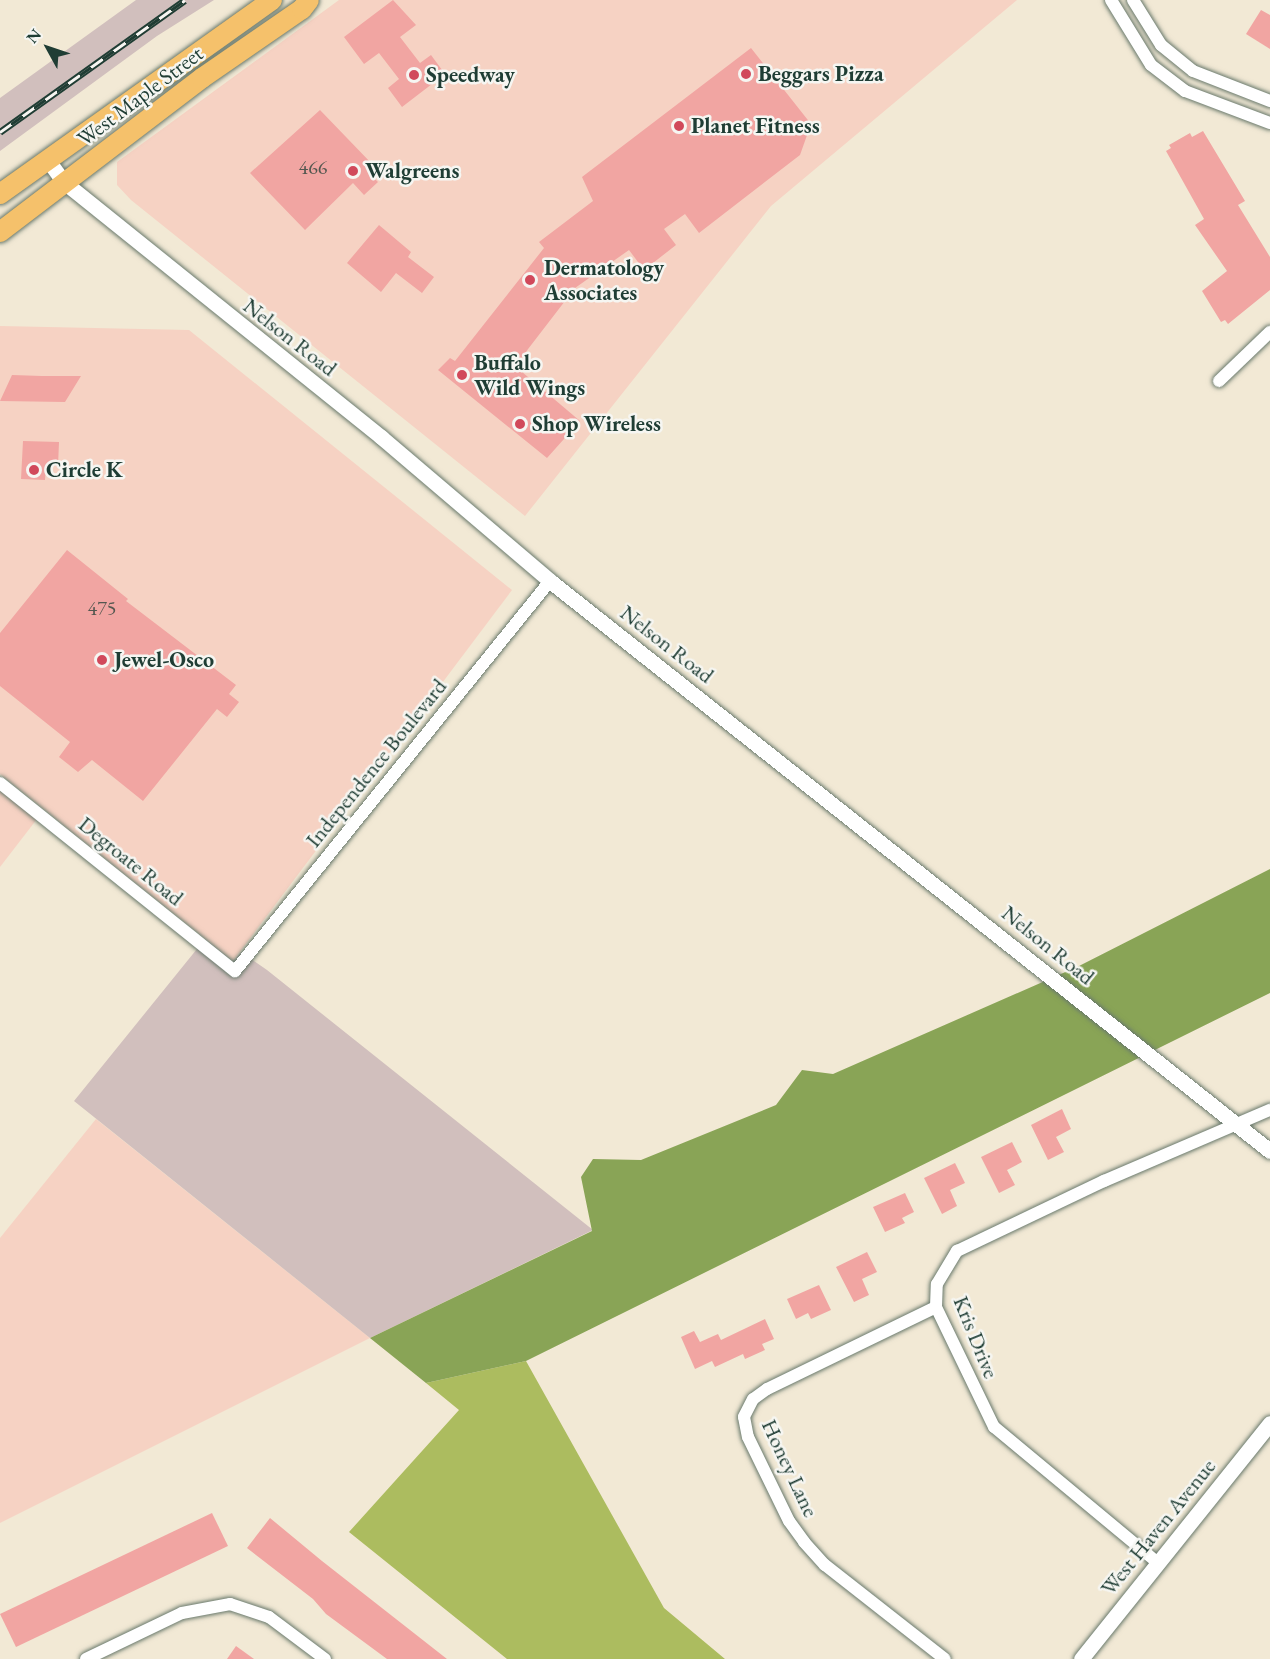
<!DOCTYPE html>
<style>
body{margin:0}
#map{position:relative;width:1270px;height:1659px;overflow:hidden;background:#f2e9d5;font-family:"EB Garamond",serif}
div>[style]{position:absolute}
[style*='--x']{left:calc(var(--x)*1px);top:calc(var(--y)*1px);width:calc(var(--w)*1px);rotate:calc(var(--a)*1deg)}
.built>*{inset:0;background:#f6d2c3}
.industrial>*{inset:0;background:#d1bfbd}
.green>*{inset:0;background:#acbc5f}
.forest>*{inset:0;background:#89a456}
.building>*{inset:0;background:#f1a5a2}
.roads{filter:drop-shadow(0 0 2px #69796c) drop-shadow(0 0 2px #69796c)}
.minor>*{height:12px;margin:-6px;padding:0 6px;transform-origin:6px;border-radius:6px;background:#fff}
.tertiary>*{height:15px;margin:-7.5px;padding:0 7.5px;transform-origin:7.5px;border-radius:7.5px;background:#fff}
.primary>*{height:20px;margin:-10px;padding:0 10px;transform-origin:10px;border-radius:10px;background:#f5c16b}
.rail>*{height:7px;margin-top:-3.5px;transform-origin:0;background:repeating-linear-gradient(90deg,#f6f6f2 0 14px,#1f3d34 0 28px);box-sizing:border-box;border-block:2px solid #1f3d34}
.dots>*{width:16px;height:16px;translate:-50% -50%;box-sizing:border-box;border:3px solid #f6f6f2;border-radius:50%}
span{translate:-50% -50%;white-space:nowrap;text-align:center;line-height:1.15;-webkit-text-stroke:5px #f6f6f2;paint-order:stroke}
.number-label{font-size:20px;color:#545750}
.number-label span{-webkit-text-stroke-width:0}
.poi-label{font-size:22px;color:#1f3d34;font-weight:700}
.left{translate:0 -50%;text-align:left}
.street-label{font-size:22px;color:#1f3d34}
.north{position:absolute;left:18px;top:18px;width:60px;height:60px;-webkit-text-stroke:4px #f6f6f2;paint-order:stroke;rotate:310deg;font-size:16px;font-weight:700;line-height:24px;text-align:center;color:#1f3d34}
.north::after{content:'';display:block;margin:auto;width:21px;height:27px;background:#1f3d34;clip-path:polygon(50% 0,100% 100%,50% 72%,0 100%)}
</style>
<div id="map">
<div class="built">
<div style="clip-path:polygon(339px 0,1017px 0,771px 206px,525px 516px,131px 200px,117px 185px,117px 162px)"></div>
<div style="clip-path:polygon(0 326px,189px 330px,512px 590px,233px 961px,0 774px)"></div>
<div style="clip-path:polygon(0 789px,37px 819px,0 867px)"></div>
<div style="clip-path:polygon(96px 1119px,370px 1338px,0 1523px,0 1238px)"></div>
</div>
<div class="industrial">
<div style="clip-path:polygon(136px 0,214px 0,157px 36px,0 151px,0 98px)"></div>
<div style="clip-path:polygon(205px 939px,233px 961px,241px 952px,267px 970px,593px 1230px,370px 1338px,74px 1101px)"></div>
</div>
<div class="green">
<div style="clip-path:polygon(526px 1361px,664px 1608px,725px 1659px,507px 1659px,349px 1532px,459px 1410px,426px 1383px)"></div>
</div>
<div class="forest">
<div style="clip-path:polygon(1270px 869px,1270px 993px,526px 1361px,426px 1383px,370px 1338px,592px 1231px,581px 1177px,593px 1159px,641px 1160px,776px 1105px,802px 1070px,833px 1074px,1079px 966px)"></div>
</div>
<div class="building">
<div style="clip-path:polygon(393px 0,416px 25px,400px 37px,420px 63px,431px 55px,445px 74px,402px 107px,388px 88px,399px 79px,379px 53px,364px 64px,344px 37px)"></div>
<div style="clip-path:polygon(1261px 10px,1270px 15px,1270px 49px,1246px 34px)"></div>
<div style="clip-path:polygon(751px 48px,811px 124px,800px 155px,699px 233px,685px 214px,664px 229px,676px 245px,644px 270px,629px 250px,575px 288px,515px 366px,580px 421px,547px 458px,438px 370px,450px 358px,455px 361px,544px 248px,539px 242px,593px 201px,582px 177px)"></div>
<div style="clip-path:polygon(320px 110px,373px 165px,367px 171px,378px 182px,364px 195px,353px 183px,305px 230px,250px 173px)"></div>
<div style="clip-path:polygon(1203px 131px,1245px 201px,1238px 205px,1270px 257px,1270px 290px,1228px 324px,1225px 320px,1221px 322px,1202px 291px,1227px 271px,1195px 225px,1204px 219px,1166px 151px,1171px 148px,1169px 145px,1190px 133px,1192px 137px)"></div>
<div style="clip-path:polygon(379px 225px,411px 252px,408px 257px,434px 277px,422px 293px,396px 273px,381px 292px,347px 263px)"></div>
<div style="clip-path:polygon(12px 375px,42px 376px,81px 376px,65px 402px,0 401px)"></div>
<div style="clip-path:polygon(23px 441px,59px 442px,58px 466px,46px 465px,45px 480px,21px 479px)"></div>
<div style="clip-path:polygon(67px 550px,128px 599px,126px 601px,236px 685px,229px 694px,239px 702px,227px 717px,217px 709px,143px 801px,92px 760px,78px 772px,59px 757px,70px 742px,0 686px,0 633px)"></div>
<div style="clip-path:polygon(1062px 1109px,1071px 1129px,1056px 1137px,1064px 1152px,1048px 1160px,1031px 1125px)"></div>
<div style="clip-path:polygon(1012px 1142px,1022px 1162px,1007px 1170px,1015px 1185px,999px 1193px,981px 1157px)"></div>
<div style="clip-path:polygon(955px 1163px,965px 1183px,950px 1190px,957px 1206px,942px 1214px,924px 1178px)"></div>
<div style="clip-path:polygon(905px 1193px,914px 1212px,902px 1218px,905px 1223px,885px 1232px,873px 1207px)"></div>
<div style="clip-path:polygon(867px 1252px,877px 1272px,862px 1279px,869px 1295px,854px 1302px,836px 1267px)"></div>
<div style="clip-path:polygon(819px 1285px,831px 1310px,811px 1319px,808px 1313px,796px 1319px,787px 1299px)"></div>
<div style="clip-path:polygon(765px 1319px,774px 1339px,762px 1344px,765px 1350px,745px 1359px,743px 1354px,715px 1367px,712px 1361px,695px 1369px,681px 1337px,694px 1331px,700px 1342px,718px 1334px,721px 1340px)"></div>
<div style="clip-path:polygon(212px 1513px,228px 1546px,16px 1647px,0 1614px)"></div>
<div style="clip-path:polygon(270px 1518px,322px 1561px,447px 1659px,387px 1659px,326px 1614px,313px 1599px,247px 1548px)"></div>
<div style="clip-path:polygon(236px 1646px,254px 1659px,227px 1659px)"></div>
</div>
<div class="roads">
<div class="minor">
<div style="--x:1111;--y:0;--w:76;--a:58.4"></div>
<div style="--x:1151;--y:65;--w:43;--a:37.4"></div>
<div style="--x:1185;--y:91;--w:91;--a:20.6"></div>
<div style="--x:1133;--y:0;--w:53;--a:58.1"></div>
<div style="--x:1161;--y:45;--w:41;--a:39.1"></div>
<div style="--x:1193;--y:71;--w:83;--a:21.3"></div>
<div style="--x:1219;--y:381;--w:71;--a:-43.9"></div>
<div style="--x:0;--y:783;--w:301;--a:38.7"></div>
<div style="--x:235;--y:971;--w:501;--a:-51.07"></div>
<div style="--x:936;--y:1307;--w:188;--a:154.1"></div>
<div style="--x:767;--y:1389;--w:17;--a:144"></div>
<div style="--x:753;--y:1399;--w:20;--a:117"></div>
<div style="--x:744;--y:1417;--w:20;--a:79"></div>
<div style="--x:748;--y:1437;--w:93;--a:64"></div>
<div style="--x:789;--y:1521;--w:26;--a:54"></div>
<div style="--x:804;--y:1542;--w:31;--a:48"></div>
<div style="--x:825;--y:1565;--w:152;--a:38.1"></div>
<div style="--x:1158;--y:1563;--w:213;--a:-140.3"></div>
<div style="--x:994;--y:1427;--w:133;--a:-115.8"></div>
<div style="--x:936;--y:1307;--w:23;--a:-88"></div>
<div style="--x:937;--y:1284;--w:39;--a:-59"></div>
<div style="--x:957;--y:1251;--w:163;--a:-25.5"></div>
<div style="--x:1104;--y:1181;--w:181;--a:-23.2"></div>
<div style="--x:86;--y:1659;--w:106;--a:-25.6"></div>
<div style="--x:182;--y:1613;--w:49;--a:-10.6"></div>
<div style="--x:230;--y:1604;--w:41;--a:18.4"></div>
<div style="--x:269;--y:1617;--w:70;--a:36.9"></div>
</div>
<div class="tertiary">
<div style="--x:47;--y:159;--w:29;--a:54"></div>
<div style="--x:64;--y:182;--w:407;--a:38.8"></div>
<div style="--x:381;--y:437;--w:222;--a:40.4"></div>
<div style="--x:550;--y:581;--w:918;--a:38.37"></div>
<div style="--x:1081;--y:1659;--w:302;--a:-51.3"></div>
</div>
<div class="primary">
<div style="--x:0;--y:194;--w:334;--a:-35.5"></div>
<div style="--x:0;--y:232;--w:254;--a:-37.3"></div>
<div style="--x:202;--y:78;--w:121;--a:-34.6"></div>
<div style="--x:302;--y:9;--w:11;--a:-52"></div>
</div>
</div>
<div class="rail">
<div style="--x:0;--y:132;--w:227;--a:-35.5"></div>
</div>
<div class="dots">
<div style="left:746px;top:74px;background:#d1495b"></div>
<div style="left:414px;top:75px;background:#d1495b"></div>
<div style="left:679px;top:126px;background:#d1495b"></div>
<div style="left:353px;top:171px;background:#d1495b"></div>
<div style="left:530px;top:280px;background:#d1495b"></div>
<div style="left:462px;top:375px;background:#d1495b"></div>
<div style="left:520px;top:424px;background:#d1495b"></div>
<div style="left:34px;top:470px;background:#d1495b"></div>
<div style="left:102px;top:660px;background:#d1495b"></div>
</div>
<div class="number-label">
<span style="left:313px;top:167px">466</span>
<span style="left:102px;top:608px">475</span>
</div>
<div class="poi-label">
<span class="left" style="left:758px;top:74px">Beggars Pizza</span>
<span class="left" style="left:426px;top:75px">Speedway</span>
<span class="left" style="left:691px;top:126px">Planet Fitness</span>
<span class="left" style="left:365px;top:171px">Walgreens</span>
<span class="left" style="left:544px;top:280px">Dermatology<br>Associates</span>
<span class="left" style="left:474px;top:375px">Buffalo<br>Wild Wings</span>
<span class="left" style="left:532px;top:424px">Shop Wireless</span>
<span class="left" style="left:46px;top:470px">Circle K</span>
<span class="left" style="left:114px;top:660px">Jewel-Osco</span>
</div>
<div class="street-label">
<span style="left:140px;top:96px;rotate:-37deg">West Maple Street</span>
<span style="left:290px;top:337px;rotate:38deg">Nelson Road</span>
<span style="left:667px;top:644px;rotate:38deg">Nelson Road</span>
<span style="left:376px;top:763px;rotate:-51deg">Independence Boulevard</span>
<span style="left:131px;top:861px;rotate:39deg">Degroate Road</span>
<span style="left:1048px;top:945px;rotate:39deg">Nelson Road</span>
<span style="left:976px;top:1337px;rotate:68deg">Kris Drive</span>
<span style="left:790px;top:1468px;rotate:65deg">Honey Lane</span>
<span style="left:1158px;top:1527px;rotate:-51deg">West Haven Avenue</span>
</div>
<div class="north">N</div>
</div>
